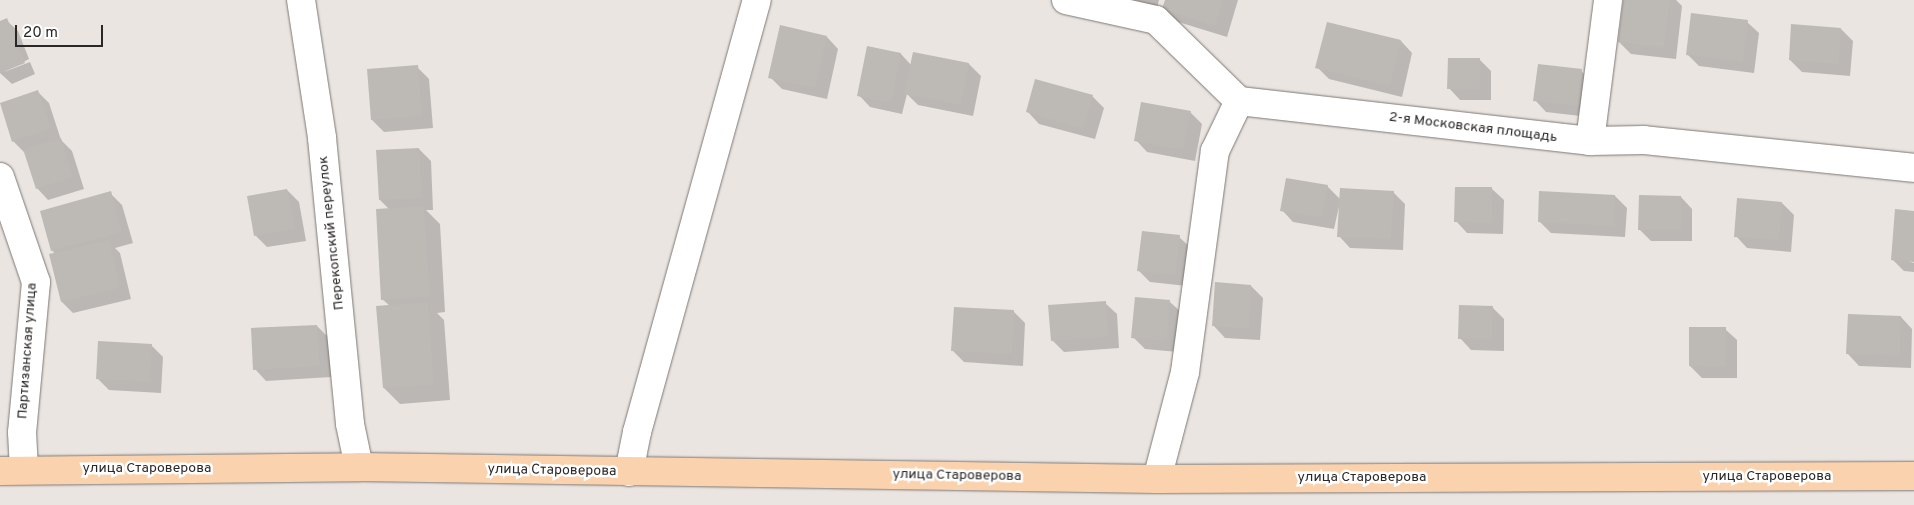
<!DOCTYPE html>
<meta charset="utf-8">
<style>
body{margin:0}
#map{position:relative;width:1914px;height:505px;overflow:hidden;background:#eae5e1;font-family:Overpass,sans-serif}
div>[style]{position:absolute}
[style*='--x']{left:calc(var(--x)*1px);top:calc(var(--y)*1px);width:calc(var(--w)*1px);rotate:calc(var(--a)*1deg)}
.shadow>*{inset:0;background:#0003}
.building>*{inset:0;background:#bdb9b4}
.roads{filter:drop-shadow(0 0 1px #7d7875) drop-shadow(0 0 1px #7d7875)}
.minor>*{height:28px;margin:-14px;padding:0 14px;transform-origin:14px;border-radius:14px;background:#fff}
.primary>*{height:28px;margin:-14px;padding:0 14px;transform-origin:14px;border-radius:14px;background:#fad2ad}
span{translate:-50% -50%;white-space:nowrap;text-align:center;line-height:1.15;-webkit-text-stroke:5px #fff;paint-order:stroke}
.street-label{font-size:14px;color:#2a2826}
.scale{position:absolute;left:15px;top:25px;width:88px;height:22px;box-sizing:border-box;border:2px solid #2a2826;border-top:0;padding-left:6px;font-size:15px;line-height:18px;white-space:nowrap;color:#2a2826;-webkit-text-stroke:4px #fff;paint-order:stroke}
</style>
<div id="map">
<div class="shadow">
<div style="clip-path:polygon(1117px 0,1159px 0,1156px 11px)"></div>
<div style="clip-path:polygon(1166px 0,1238px 0,1227px 37px,1175px 21px,1163px 9px)"></div>
<div style="clip-path:polygon(1624px 0,1676px 0,1682px 6px,1676px 59px,1631px 54px,1619px 42px)"></div>
<div style="clip-path:polygon(6px 20px,18px 31px,29px 59px,4px 72px,30px 62px,35px 74px,12px 84px,0 73px,0 22px)"></div>
<div style="clip-path:polygon(1747px 22px,1759px 33px,1754px 73px,1699px 66px,1687px 54px)"></div>
<div style="clip-path:polygon(1328px 23px,1401px 41px,1412px 53px,1402px 97px,1329px 79px,1317px 67px)"></div>
<div style="clip-path:polygon(1841px 29px,1853px 41px,1850px 76px,1802px 72px,1790px 60px)"></div>
<div style="clip-path:polygon(827px 37px,838px 49px,827px 99px,782px 89px,770px 77px)"></div>
<div style="clip-path:polygon(868px 48px,901px 54px,911px 65px,914px 54px,969px 64px,981px 76px,973px 116px,918px 105px,907px 94px,902px 114px,870px 107px,859px 95px)"></div>
<div style="clip-path:polygon(1480px 60px,1491px 71px,1491px 100px,1460px 100px,1449px 88px)"></div>
<div style="clip-path:polygon(417px 67px,429px 79px,433px 128px,384px 132px,372px 120px)"></div>
<div style="clip-path:polygon(1581px 71px,1593px 82px,1589px 117px,1546px 112px,1535px 100px)"></div>
<div style="clip-path:polygon(37px 91px,49px 103px,61px 140px,72px 151px,84px 189px,48px 200px,37px 188px,25px 153px,13px 141px)"></div>
<div style="clip-path:polygon(1092px 96px,1104px 108px,1095px 139px,1039px 124px,1028px 112px)"></div>
<div style="clip-path:polygon(1190px 112px,1202px 124px,1195px 161px,1147px 152px,1136px 140px)"></div>
<div style="clip-path:polygon(419px 149px,431px 161px,433px 210px,426px 210px,440px 224px,445px 312px,437px 313px,444px 320px,450px 400px,400px 404px,384px 388px,390px 306px,382px 299px,390px 210px,380px 200px)"></div>
<div style="clip-path:polygon(1327px 186px,1340px 199px,1393px 192px,1405px 204px,1403px 250px,1350px 248px,1339px 236px,1340px 202px,1334px 229px,1293px 222px,1282px 210px)"></div>
<div style="clip-path:polygon(1492px 189px,1504px 200px,1503px 234px,1467px 233px,1456px 221px)"></div>
<div style="clip-path:polygon(287px 190px,299px 202px,306px 241px,267px 247px,256px 236px)"></div>
<div style="clip-path:polygon(110px 193px,122px 205px,133px 243px,115px 248px,120px 253px,131px 299px,73px 313px,62px 302px,55px 254px,52px 250px)"></div>
<div style="clip-path:polygon(1615px 196px,1627px 208px,1625px 237px,1551px 233px,1539px 221px)"></div>
<div style="clip-path:polygon(1681px 197px,1692px 209px,1692px 241px,1651px 241px,1639px 229px)"></div>
<div style="clip-path:polygon(1782px 203px,1794px 215px,1791px 252px,1747px 248px,1736px 236px)"></div>
<div style="clip-path:polygon(1914px 212px,1914px 260px,1903px 259px,1914px 263px,1914px 272px,1904px 271px,1892px 259px)"></div>
<div style="clip-path:polygon(1179px 237px,1191px 248px,1187px 286px,1150px 282px,1138px 270px)"></div>
<div style="clip-path:polygon(1251px 286px,1263px 298px,1260px 340px,1225px 338px,1214px 326px)"></div>
<div style="clip-path:polygon(1170px 302px,1182px 313px,1178px 352px,1145px 349px,1133px 337px)"></div>
<div style="clip-path:polygon(1105px 303px,1117px 314px,1119px 348px,1064px 352px,1052px 340px)"></div>
<div style="clip-path:polygon(1492px 307px,1504px 319px,1504px 351px,1471px 350px,1460px 338px)"></div>
<div style="clip-path:polygon(1014px 312px,1025px 323px,1023px 366px,964px 362px,952px 350px)"></div>
<div style="clip-path:polygon(1901px 317px,1912px 329px,1911px 368px,1859px 366px,1848px 354px)"></div>
<div style="clip-path:polygon(317px 326px,329px 338px,331px 377px,266px 381px,255px 369px)"></div>
<div style="clip-path:polygon(1725px 329px,1737px 340px,1737px 378px,1702px 378px,1690px 366px)"></div>
<div style="clip-path:polygon(152px 346px,163px 357px,161px 393px,109px 390px,97px 378px)"></div>
</div>
<div class="building">
<div style="clip-path:polygon(1165px 0,1223px 0,1215px 26px,1162px 9px)"></div>
<div style="clip-path:polygon(1623px 0,1670px 0,1664px 48px,1618px 42px)"></div>
<div style="clip-path:polygon(1691px 13px,1748px 20px,1743px 62px,1686px 55px)"></div>
<div style="clip-path:polygon(7px 18px,25px 63px,0 73px,0 21px)"></div>
<div style="clip-path:polygon(1327px 22px,1401px 40px,1390px 86px,1315px 68px)"></div>
<div style="clip-path:polygon(1791px 24px,1841px 28px,1839px 64px,1789px 60px)"></div>
<div style="clip-path:polygon(780px 25px,827px 36px,815px 88px,768px 78px)"></div>
<div style="clip-path:polygon(867px 46px,901px 53px,891px 103px,857px 96px)"></div>
<div style="clip-path:polygon(913px 52px,969px 63px,961px 105px,904px 94px)"></div>
<div style="clip-path:polygon(1448px 58px,1480px 58px,1480px 89px,1447px 89px)"></div>
<div style="clip-path:polygon(1538px 64px,1582px 69px,1578px 106px,1533px 101px)"></div>
<div style="clip-path:polygon(418px 65px,422px 116px,371px 120px,367px 69px)"></div>
<div style="clip-path:polygon(1035px 79px,1093px 95px,1083px 129px,1026px 112px)"></div>
<div style="clip-path:polygon(38px 90px,51px 128px,12px 142px,0 103px)"></div>
<div style="clip-path:polygon(1141px 102px,1191px 111px,1183px 150px,1134px 141px)"></div>
<div style="clip-path:polygon(61px 138px,73px 177px,36px 189px,23px 149px)"></div>
<div style="clip-path:polygon(419px 148px,422px 198px,379px 200px,376px 150px)"></div>
<div style="clip-path:polygon(1286px 178px,1328px 185px,1322px 218px,1280px 211px)"></div>
<div style="clip-path:polygon(1455px 187px,1492px 187px,1492px 223px,1454px 222px)"></div>
<div style="clip-path:polygon(1340px 188px,1394px 191px,1391px 239px,1337px 237px)"></div>
<div style="clip-path:polygon(287px 189px,295px 229px,254px 236px,247px 196px)"></div>
<div style="clip-path:polygon(111px 191px,122px 232px,51px 251px,40px 211px)"></div>
<div style="clip-path:polygon(1539px 191px,1615px 195px,1614px 226px,1538px 222px)"></div>
<div style="clip-path:polygon(1639px 195px,1681px 196px,1681px 230px,1638px 230px)"></div>
<div style="clip-path:polygon(1737px 198px,1782px 202px,1779px 240px,1734px 237px)"></div>
<div style="clip-path:polygon(424px 206px,430px 297px,381px 300px,376px 209px)"></div>
<div style="clip-path:polygon(1895px 209px,1914px 211px,1914px 262px,1891px 260px)"></div>
<div style="clip-path:polygon(1142px 231px,1180px 235px,1175px 275px,1137px 271px)"></div>
<div style="clip-path:polygon(109px 240px,120px 288px,61px 302px,49px 254px)"></div>
<div style="clip-path:polygon(1215px 282px,1251px 285px,1249px 329px,1212px 326px)"></div>
<div style="clip-path:polygon(1135px 297px,1170px 300px,1167px 341px,1131px 338px)"></div>
<div style="clip-path:polygon(1106px 301px,1108px 337px,1051px 341px,1048px 305px)"></div>
<div style="clip-path:polygon(428px 302px,434px 385px,383px 388px,376px 306px)"></div>
<div style="clip-path:polygon(1459px 305px,1493px 306px,1492px 339px,1458px 339px)"></div>
<div style="clip-path:polygon(954px 307px,1014px 310px,1012px 354px,951px 351px)"></div>
<div style="clip-path:polygon(1848px 314px,1901px 316px,1900px 356px,1846px 354px)"></div>
<div style="clip-path:polygon(317px 325px,320px 366px,253px 370px,251px 328px)"></div>
<div style="clip-path:polygon(1689px 327px,1726px 327px,1725px 367px,1689px 366px)"></div>
<div style="clip-path:polygon(98px 341px,152px 344px,150px 382px,96px 379px)"></div>
</div>
<div class="roads">
<div class="minor">
<div style="--x:301;--y:0;--w:140;--a:81.3"></div>
<div style="--x:322;--y:138;--w:287;--a:84.4"></div>
<div style="--x:350;--y:424;--w:44;--a:78.2"></div>
<div style="--x:1066;--y:0;--w:92;--a:12.5"></div>
<div style="--x:1156;--y:20;--w:116;--a:44.3"></div>
<div style="--x:1239;--y:101;--w:353;--a:6.5"></div>
<div style="--x:1590;--y:141;--w:54;--a:-1.1"></div>
<div style="--x:1644;--y:140;--w:271;--a:5.9"></div>
<div style="--x:1590;--y:141;--w:142;--a:-82.7"></div>
<div style="--x:0;--y:177;--w:111;--a:71.1"></div>
<div style="--x:36;--y:282;--w:151;--a:95.3"></div>
<div style="--x:22;--y:432;--w:38;--a:87"></div>
<div style="--x:629;--y:472;--w:41;--a:-78.7"></div>
<div style="--x:637;--y:432;--w:448;--a:-74.5"></div>
<div style="--x:1157;--y:479;--w:111;--a:-75.3"></div>
<div style="--x:1185;--y:372;--w:223;--a:-82.3"></div>
<div style="--x:1215;--y:151;--w:55;--a:-64.4"></div>
</div>
<div class="primary">
<div style="--x:0;--y:471;--w:359;--a:-0.6"></div>
<div style="--x:359;--y:467;--w:798;--a:0.86"></div>
<div style="--x:1157;--y:479;--w:757;--a:-0.23"></div>
</div>
</div>
<div class="street-label">
<span style="left:1473px;top:128px;rotate:7deg">2-я Московская площадь</span>
<span style="left:332px;top:233px;rotate:-96deg">Перекопский переулок</span>
<span style="left:28px;top:351px;rotate:-86deg">Партизанская улица</span>
<span style="left:147px;top:469px">улица Староверова</span>
<span style="left:552px;top:471px;rotate:1deg">улица Староверова</span>
<span style="left:957px;top:476px;rotate:1deg">улица Староверова</span>
<span style="left:1767px;top:477px">улица Староверова</span>
<span style="left:1362px;top:478px">улица Староверова</span>
</div>
<div class="scale">20 m</div>
</div>
